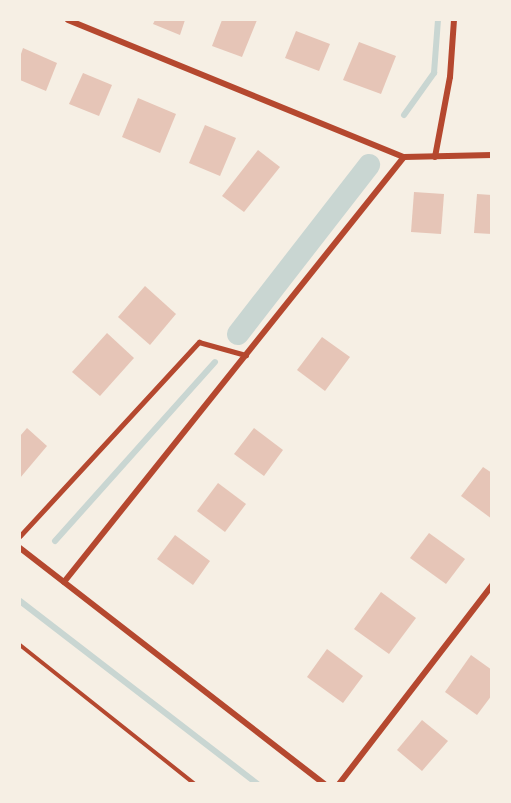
<!DOCTYPE html>
<style>
body{margin:0}
#map{position:relative;width:511px;height:803px;overflow:hidden;background:#f6efe4;font-family:Barlow,sans-serif}
div>[style]{position:absolute}
[style*='--x']{left:calc(var(--x)*1px);top:calc(var(--y)*1px);width:calc(var(--w)*1px);rotate:calc(var(--a)*1deg)}
.stream>*{height:6px;margin:-3px;padding:0 3px;transform-origin:3px;border-radius:3px;background:#c9d6d2}
.canal>*{height:22px;margin:-11px;padding:0 11px;transform-origin:11px;border-radius:11px;background:#c9d6d2}
.building>*{inset:0;background:#e6c5b7}
.path>*{height:4px;margin:-2px;padding:0 2px;transform-origin:2px;border-radius:2px;background:#b5482f}
.service>*{height:4.5px;margin:-2.25px;padding:0 2.25px;transform-origin:2.25px;border-radius:2.25px;background:#b5482f}
.minor>*{height:6px;margin:-3px;padding:0 3px;transform-origin:3px;border-radius:3px;background:#b5482f}
span{translate:-50% -50%;white-space:nowrap;text-align:center;line-height:1.15;-webkit-text-stroke:4.5px #f6efe4;paint-order:stroke}
.frame{position:absolute;inset:0;border:21px solid #f6efe4;pointer-events:none}
</style>
<div id="map">
<div class="stream">
<div style="--x:404;--y:115;--w:52;--a:-54.5"></div>
<div style="--x:434;--y:73;--w:53;--a:-85.7"></div>
<div style="--x:55;--y:541;--w:240;--a:-48.2"></div>
<div style="--x:20;--y:601;--w:300;--a:37.6"></div>
</div>
<div class="canal">
<div style="--x:238;--y:334;--w:214;--a:-52.2"></div>
</div>
<div class="building">
<div style="clip-path:polygon(155px 20px,185px 20px,180px 35px,153px 24px)"></div>
<div style="clip-path:polygon(222px 20px,257px 20px,242px 57px,212px 46px)"></div>
<div style="clip-path:polygon(296px 31px,330px 44px,319px 71px,285px 58px)"></div>
<div style="clip-path:polygon(359px 42px,396px 56px,381px 94px,343px 80px)"></div>
<div style="clip-path:polygon(23px 48px,57px 63px,46px 91px,20px 80px,20px 57px)"></div>
<div style="clip-path:polygon(83px 73px,112px 85px,99px 116px,69px 104px)"></div>
<div style="clip-path:polygon(138px 98px,176px 114px,160px 153px,122px 137px)"></div>
<div style="clip-path:polygon(205px 125px,236px 138px,220px 176px,189px 163px)"></div>
<div style="clip-path:polygon(258px 150px,280px 167px,244px 212px,222px 196px)"></div>
<div style="clip-path:polygon(414px 192px,444px 194px,441px 234px,411px 232px)"></div>
<div style="clip-path:polygon(477px 194px,492px 195px,492px 234px,474px 233px)"></div>
<div style="clip-path:polygon(145px 286px,176px 314px,150px 345px,118px 317px)"></div>
<div style="clip-path:polygon(107px 333px,134px 358px,100px 396px,72px 372px)"></div>
<div style="clip-path:polygon(322px 337px,350px 357px,325px 391px,297px 370px)"></div>
<div style="clip-path:polygon(27px 428px,47px 446px,20px 478px,20px 436px)"></div>
<div style="clip-path:polygon(254px 428px,283px 450px,264px 476px,234px 454px)"></div>
<div style="clip-path:polygon(483px 467px,492px 473px,492px 519px,461px 496px)"></div>
<div style="clip-path:polygon(218px 483px,246px 504px,225px 532px,197px 511px)"></div>
<div style="clip-path:polygon(429px 533px,465px 559px,446px 584px,410px 558px)"></div>
<div style="clip-path:polygon(175px 535px,210px 561px,193px 585px,157px 559px)"></div>
<div style="clip-path:polygon(381px 592px,416px 618px,389px 654px,354px 629px)"></div>
<div style="clip-path:polygon(327px 649px,363px 676px,343px 703px,307px 677px)"></div>
<div style="clip-path:polygon(471px 655px,492px 670px,492px 695px,477px 715px,445px 692px)"></div>
<div style="clip-path:polygon(422px 720px,448px 741px,422px 771px,397px 750px)"></div>
</div>
<div class="path">
<div style="--x:20;--y:645;--w:223;--a:38.5"></div>
</div>
<div class="service">
<div style="--x:20;--y:536;--w:264;--a:-47.3"></div>
<div style="--x:199;--y:342;--w:49;--a:15.5"></div>
</div>
<div class="minor">
<div style="--x:68;--y:20;--w:363;--a:22.2"></div>
<div style="--x:404;--y:157;--w:88;--a:-1.3"></div>
<div style="--x:435;--y:157;--w:81;--a:-79.4"></div>
<div style="--x:450;--y:77;--w:57;--a:-86"></div>
<div style="--x:20;--y:548;--w:385;--a:37.8"></div>
<div style="--x:64;--y:582;--w:544;--a:-51.34"></div>
<div style="--x:339;--y:784;--w:251;--a:-52.4"></div>
</div>
<div class="frame"></div>
</div>
